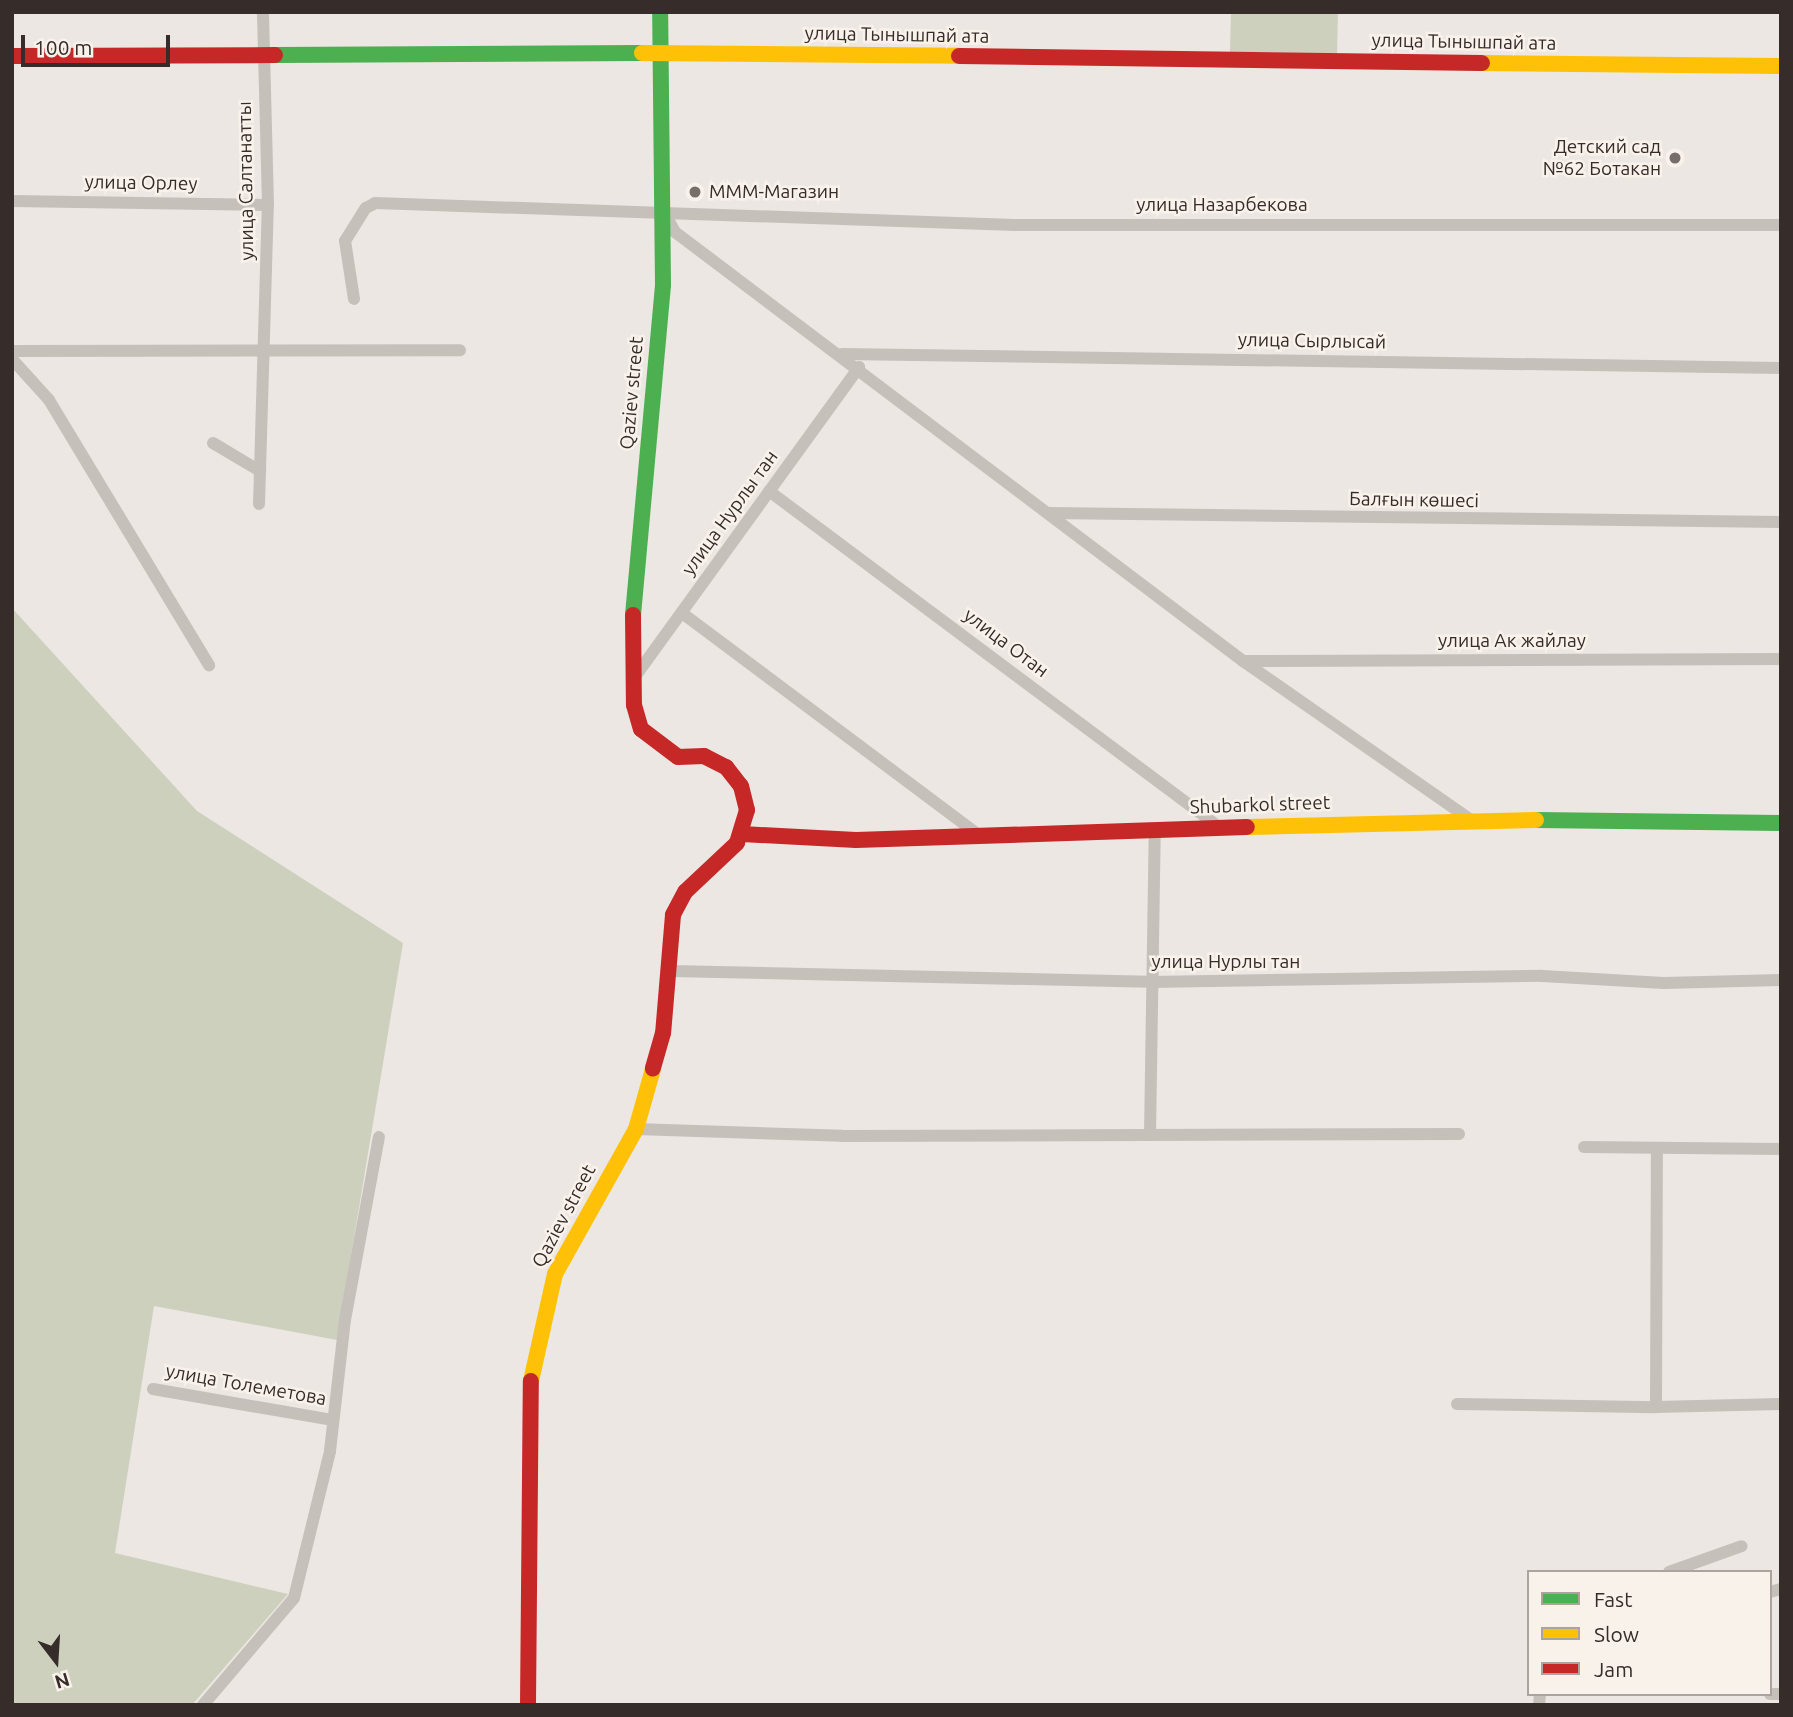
<!DOCTYPE html>
<meta charset="utf-8">
<style>
body{margin:0}
#map{position:relative;width:1793px;height:1717px;overflow:hidden;background:#ece7e2;font-family:Ubuntu,sans-serif}
div>[style]{position:absolute}
[style*='--x']{left:calc(var(--x)*1px);top:calc(var(--y)*1px);width:calc(var(--w)*1px);rotate:calc(var(--a)*1deg)}
.green>*{inset:0;background:#ced0be}
.street>*{height:12px;margin:-6px;padding:0 6px;transform-origin:6px;border-radius:6px;background:#c6c0bb}
.fast>*{height:16px;margin:-8px;padding:0 8px;transform-origin:8px;border-radius:8px;background:#4caf50}
.slow>*{height:16px;margin:-8px;padding:0 8px;transform-origin:8px;border-radius:8px;background:#ffc107}
.jam>*{height:16px;margin:-8px;padding:0 8px;transform-origin:8px;border-radius:8px;background:#c62828}
.dots>*{width:19px;height:19px;translate:-50% -50%;box-sizing:border-box;border:4px solid #f8f2eb;border-radius:50%}
span{translate:-50% -50%;white-space:nowrap;text-align:center;line-height:1.15;-webkit-text-stroke:5px #f8f2eb;paint-order:stroke}
.street-label{font-size:19px;color:#362d2a}
.poi-label{font-size:19px;color:#362d2a}
.right{translate:-100% -50%;text-align:right}
.left{translate:0 -50%;text-align:left}
.frame{position:absolute;inset:0;border:14px solid #362d2a;pointer-events:none}
.legend{position:absolute;left:1527px;top:1570px;width:245px;height:126px;box-sizing:border-box;background:#f8f2eb;border:2px solid #aaa39e;margin:0;padding:9px 12px;list-style:none;font-size:21px;color:#362d2a}
.legend li{display:flex;align-items:center;gap:14px;height:35px}
.legend b{width:35px;border:2px solid #aaa39e}
.north{position:absolute;left:21px;top:1626px;width:70px;height:70px;-webkit-text-stroke:5px #f8f2eb;paint-order:stroke;rotate:163deg;font-size:19px;font-weight:700;line-height:28px;text-align:center;color:#362d2a}
.north::after{content:'';display:block;margin:auto;width:24px;height:32px;background:#362d2a;clip-path:polygon(50% 0,100% 100%,50% 72%,0 100%)}
.scale{position:absolute;left:21px;top:35px;width:149px;height:32px;box-sizing:border-box;border:4px solid #362d2a;border-top:0;padding-left:9px;font-size:21px;line-height:24px;white-space:nowrap;color:#362d2a;-webkit-text-stroke:5px #f8f2eb;paint-order:stroke}
</style>
<div id="map">
<div class="green">
<div style="clip-path:polygon(1231px 12px,1338px 12px,1337px 54px,1230px 52px)"></div>
<div style="clip-path:polygon(12px 608px,197px 811px,403px 943px,337px 1340px,154px 1306px,115px 1553px,288px 1594px,192px 1705px,12px 1705px)"></div>
</div>
<div class="street">
<div style="--x:12;--y:201;--w:256;--a:0.9"></div>
<div style="--x:665;--y:214;--w:21;--a:61"></div>
<div style="--x:675;--y:232;--w:712;--a:37.06"></div>
<div style="--x:1243;--y:661;--w:274;--a:34.9"></div>
<div style="--x:354;--y:299;--w:59;--a:-98.8"></div>
<div style="--x:345;--y:241;--w:39;--a:-58"></div>
<div style="--x:366;--y:208;--w:10;--a:-29"></div>
<div style="--x:375;--y:203;--w:640;--a:1.97"></div>
<div style="--x:1015;--y:225;--w:766;--a:0"></div>
<div style="--x:12;--y:351;--w:448;--a:-0.1"></div>
<div style="--x:842;--y:354;--w:939;--a:0.85"></div>
<div style="--x:12;--y:359;--w:55;--a:47.9"></div>
<div style="--x:49;--y:400;--w:310;--a:58.9"></div>
<div style="--x:213;--y:443;--w:55;--a:30.8"></div>
<div style="--x:769;--y:491;--w:562;--a:36.75"></div>
<div style="--x:259;--y:504;--w:299;--a:-88.3"></div>
<div style="--x:268;--y:205;--w:193;--a:-91.5"></div>
<div style="--x:1048;--y:513;--w:733;--a:0.7"></div>
<div style="--x:682;--y:613;--w:371;--a:36.8"></div>
<div style="--x:1243;--y:661;--w:538;--a:-0.21"></div>
<div style="--x:634;--y:678;--w:384;--a:-54.1"></div>
<div style="--x:671;--y:971;--w:478;--a:1.3"></div>
<div style="--x:1149;--y:982;--w:393;--a:-0.9"></div>
<div style="--x:1542;--y:976;--w:122;--a:3.3"></div>
<div style="--x:1664;--y:983;--w:117;--a:-1.5"></div>
<div style="--x:636;--y:1129;--w:206;--a:1.9"></div>
<div style="--x:842;--y:1136;--w:617;--a:-0.19"></div>
<div style="--x:1150;--y:1134;--w:305;--a:-89.1"></div>
<div style="--x:1584;--y:1147;--w:197;--a:0.6"></div>
<div style="--x:153;--y:1389;--w:183;--a:9.8"></div>
<div style="--x:1457;--y:1404;--w:199;--a:0.9"></div>
<div style="--x:1656;--y:1407;--w:259;--a:-89.8"></div>
<div style="--x:1656;--y:1407;--w:125;--a:-1.4"></div>
<div style="--x:1669;--y:1572;--w:77;--a:-19.6"></div>
<div style="--x:1770;--y:1592;--w:11;--a:-15"></div>
<div style="--x:1770;--y:1694;--w:11;--a:0"></div>
<div style="--x:203;--y:1705;--w:140;--a:-49.6"></div>
<div style="--x:294;--y:1598;--w:151;--a:-76.2"></div>
<div style="--x:330;--y:1451;--w:132;--a:-83.5"></div>
<div style="--x:345;--y:1320;--w:186;--a:-79.5"></div>
<div style="--x:1539;--y:1705;--w:11;--a:-85"></div>
</div>
<div class="fast">
<div style="--x:275;--y:55;--w:367;--a:-0.3"></div>
<div style="--x:633;--y:615;--w:331;--a:-84.8"></div>
<div style="--x:663;--y:285;--w:273;--a:-90.6"></div>
<div style="--x:1536;--y:820;--w:245;--a:0.7"></div>
</div>
<div class="slow">
<div style="--x:642;--y:53;--w:317;--a:0.5"></div>
<div style="--x:1482;--y:63;--w:299;--a:0.6"></div>
<div style="--x:1247;--y:827;--w:289;--a:-1.4"></div>
<div style="--x:531;--y:1381;--w:110;--a:-77.4"></div>
<div style="--x:555;--y:1274;--w:166;--a:-60.8"></div>
<div style="--x:636;--y:1129;--w:62;--a:-74.2"></div>
</div>
<div class="jam">
<div style="--x:12;--y:56;--w:263;--a:-0.2"></div>
<div style="--x:959;--y:56;--w:523;--a:0.77"></div>
<div style="--x:633;--y:615;--w:90;--a:89.4"></div>
<div style="--x:634;--y:705;--w:25;--a:74"></div>
<div style="--x:641;--y:729;--w:46;--a:37.1"></div>
<div style="--x:678;--y:757;--w:26;--a:-2"></div>
<div style="--x:704;--y:756;--w:25;--a:27"></div>
<div style="--x:726;--y:767;--w:24;--a:52"></div>
<div style="--x:741;--y:786;--w:25;--a:76"></div>
<div style="--x:747;--y:810;--w:34;--a:107"></div>
<div style="--x:737;--y:843;--w:71;--a:136.7"></div>
<div style="--x:685;--y:892;--w:26;--a:118"></div>
<div style="--x:673;--y:915;--w:118;--a:94.8"></div>
<div style="--x:663;--y:1033;--w:37;--a:106"></div>
<div style="--x:742;--y:834;--w:114;--a:3"></div>
<div style="--x:856;--y:840;--w:391;--a:-1.9"></div>
<div style="--x:528;--y:1705;--w:324;--a:-89.5"></div>
</div>
<div class="dots">
<div style="left:1675px;top:158px;background:#766e6a"></div>
<div style="left:695px;top:192px;background:#766e6a"></div>
</div>
<div class="street-label">
<span style="left:897px;top:35px;rotate:1deg">улица Тынышпай ата</span>
<span style="left:1464px;top:42px;rotate:1deg">улица Тынышпай ата</span>
<span style="left:246px;top:181px;rotate:-91deg">улица Салтанатты</span>
<span style="left:141px;top:183px;rotate:1deg">улица Орлеу</span>
<span style="left:1222px;top:205px">улица Назарбекова</span>
<span style="left:1312px;top:341px;rotate:1deg">улица Сырлысай</span>
<span style="left:632px;top:393px;rotate:-85deg">Qaziev street</span>
<span style="left:1414px;top:500px;rotate:1deg">Балғын көшесі</span>
<span style="left:730px;top:513px;rotate:-54deg">улица Нурлы тан</span>
<span style="left:1512px;top:641px">улица Ак жайлау</span>
<span style="left:1006px;top:643px;rotate:37deg">улица Отан</span>
<span style="left:1260px;top:805px;rotate:-2deg">Shubarkol street</span>
<span style="left:1226px;top:962px">улица Нурлы тан</span>
<span style="left:564px;top:1216px;rotate:-62deg">Qaziev street</span>
<span style="left:246px;top:1385px;rotate:10deg">улица Толеметова</span>
</div>
<div class="poi-label">
<span class="right" style="left:1661px;top:158px">Детский сад<br>№62 Ботакан</span>
<span class="left" style="left:709px;top:192px">МММ-Магазин</span>
</div>
<div class="frame"></div>
<ul class="legend">
<li><b style="height:9px;background:#4caf50"></b>Fast</li>
<li><b style="height:9px;background:#ffc107"></b>Slow</li>
<li><b style="height:9px;background:#c62828"></b>Jam</li>
</ul>
<div class="north">N</div>
<div class="scale">100 m</div>
</div>
